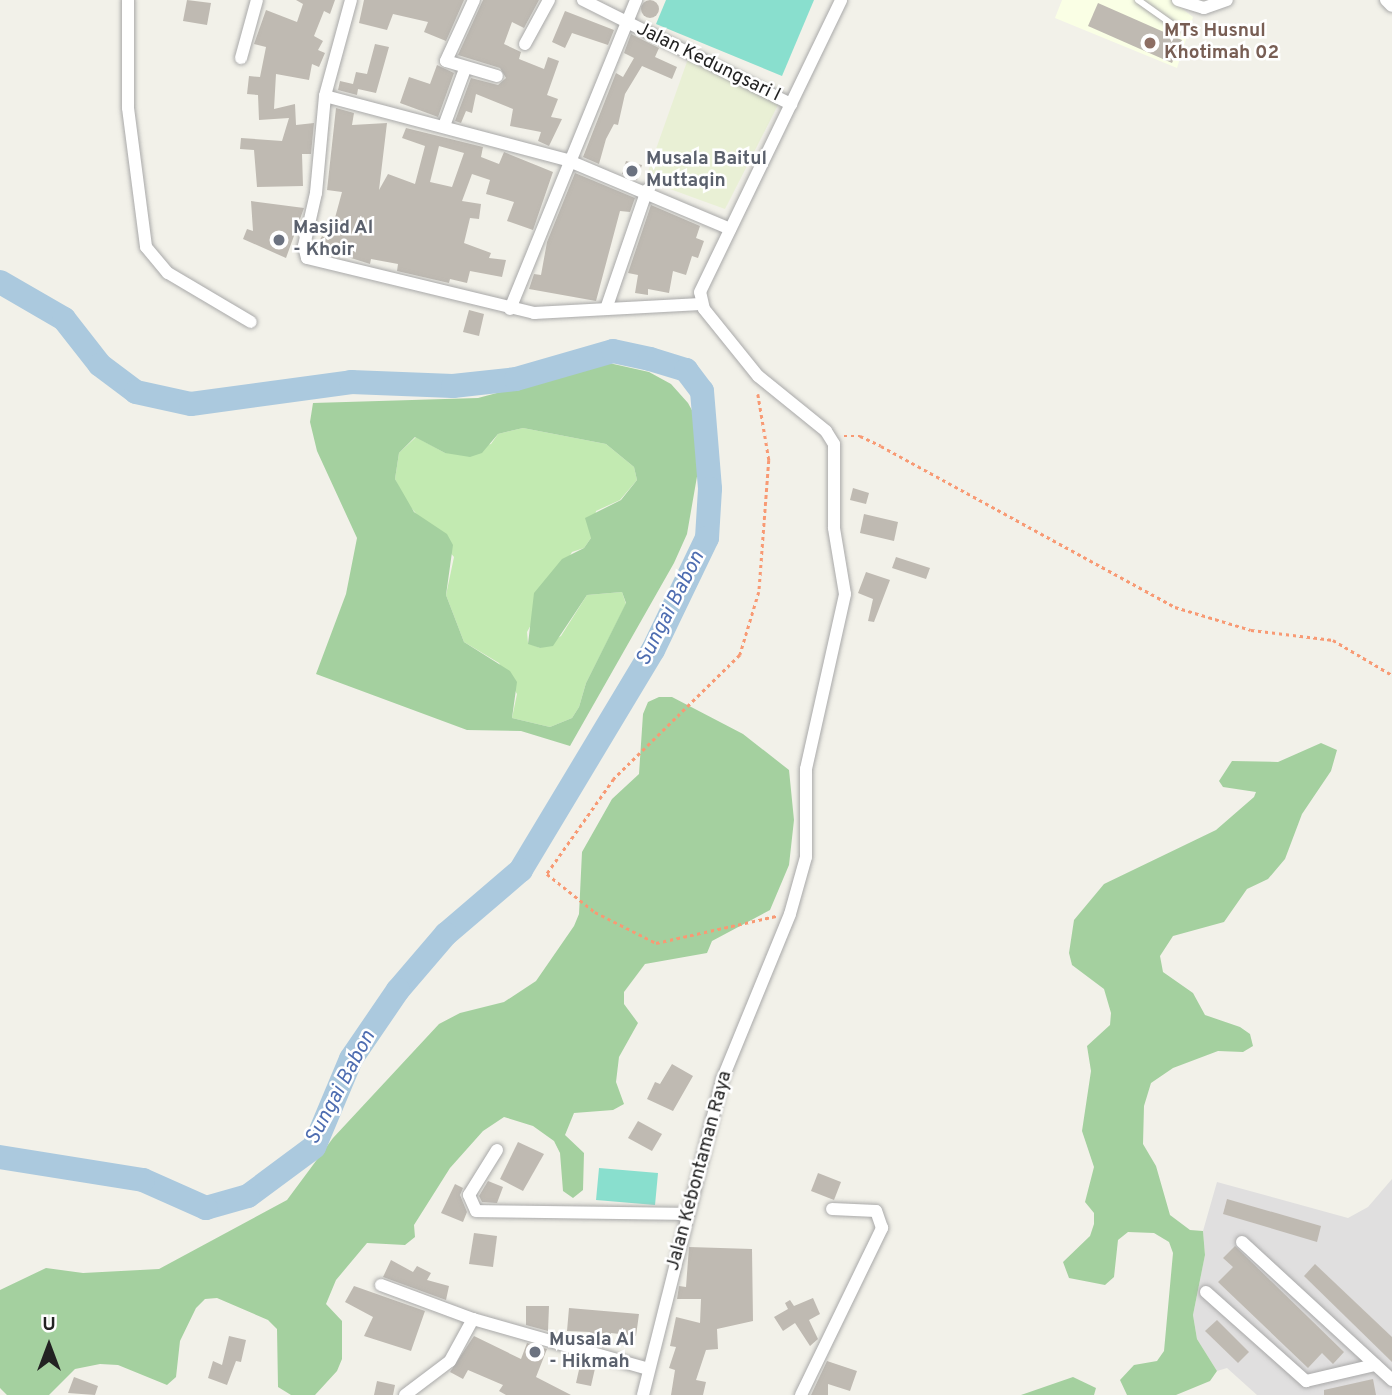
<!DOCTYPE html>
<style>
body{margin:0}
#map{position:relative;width:1392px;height:1395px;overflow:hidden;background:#f2f1e9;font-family:Overpass,sans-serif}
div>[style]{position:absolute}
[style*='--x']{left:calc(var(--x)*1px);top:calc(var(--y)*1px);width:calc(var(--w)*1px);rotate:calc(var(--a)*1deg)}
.residential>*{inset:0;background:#e0dfdf}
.education>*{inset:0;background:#faffe5}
.farmland>*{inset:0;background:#e9f0d5}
.grass>*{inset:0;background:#c2eab1}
.forest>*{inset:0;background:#a4d09f}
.pitch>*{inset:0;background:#89dfce}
.river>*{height:24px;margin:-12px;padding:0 12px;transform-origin:12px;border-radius:12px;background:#abc9de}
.building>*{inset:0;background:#bfbab2}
.round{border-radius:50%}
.path>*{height:2.5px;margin-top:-1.25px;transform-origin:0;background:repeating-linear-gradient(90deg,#f89a74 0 3.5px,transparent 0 7px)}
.roads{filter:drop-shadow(0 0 2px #a9a9a9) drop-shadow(0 0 2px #a9a9a9)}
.service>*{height:6px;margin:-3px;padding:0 3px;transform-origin:3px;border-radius:3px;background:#fff}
.minor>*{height:12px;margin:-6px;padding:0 6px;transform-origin:6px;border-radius:6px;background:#fff}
.dots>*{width:19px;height:19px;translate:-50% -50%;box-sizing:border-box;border:4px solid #fff;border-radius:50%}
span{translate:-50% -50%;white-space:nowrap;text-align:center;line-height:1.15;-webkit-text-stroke:5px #fff;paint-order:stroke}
.education-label{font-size:19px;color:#785e54;font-weight:700}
.left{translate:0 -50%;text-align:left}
.street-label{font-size:19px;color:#222}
.worship-label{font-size:19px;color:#5b616d;font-weight:700}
.water-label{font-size:21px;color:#4e6db1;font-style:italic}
.north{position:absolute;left:14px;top:1311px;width:70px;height:70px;-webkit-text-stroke:5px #fff;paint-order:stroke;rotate:0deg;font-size:19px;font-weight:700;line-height:28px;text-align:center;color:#222}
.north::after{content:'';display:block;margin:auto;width:24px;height:32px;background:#222;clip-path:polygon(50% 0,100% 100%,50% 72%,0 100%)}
</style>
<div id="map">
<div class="residential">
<div style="clip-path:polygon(1392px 1179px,1392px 1395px,1257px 1395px,1227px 1368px,1217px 1371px,1197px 1339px,1193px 1315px,1205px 1255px,1203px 1231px,1217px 1182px,1348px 1218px,1368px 1207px)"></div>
</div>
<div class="education">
<div style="clip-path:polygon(1062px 0,1171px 0,1193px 17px,1177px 68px,1055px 18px)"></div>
</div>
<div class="farmland">
<div style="clip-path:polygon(689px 56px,778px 105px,725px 209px,645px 180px)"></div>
</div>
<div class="grass">
<div style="clip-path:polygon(523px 428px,606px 444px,634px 467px,637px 480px,620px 500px,596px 511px,591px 538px,584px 548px,572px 552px,527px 632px,528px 643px,540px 648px,561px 636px,587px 595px,622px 592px,626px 604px,586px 683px,579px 707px,572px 718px,550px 727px,512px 718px,517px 694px,499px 663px,464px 642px,446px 595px,454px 557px,406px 502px,395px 479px,399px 453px,416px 437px,445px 453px,491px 444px,498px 434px)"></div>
</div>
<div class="forest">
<div style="clip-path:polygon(evenodd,609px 363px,649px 372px,671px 384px,688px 403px,694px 414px,699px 465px,687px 534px,674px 563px,570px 746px,521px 731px,467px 730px,316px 674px,346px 594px,357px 538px,317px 451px,310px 422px,313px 403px,478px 398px,609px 363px,523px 428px,606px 444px,634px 467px,637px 480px,621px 500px,585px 518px,591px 538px,584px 548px,562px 559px,534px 593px,528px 644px,540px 648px,553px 646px,587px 595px,622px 592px,626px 603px,586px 683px,579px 707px,572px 718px,550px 727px,512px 718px,517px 682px,510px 671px,464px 642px,446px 595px,453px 545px,447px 534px,414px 512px,395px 479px,399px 453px,415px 437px,445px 453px,470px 457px,482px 453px,498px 434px,523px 428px)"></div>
<div style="clip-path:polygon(659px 697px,672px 697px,743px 734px,789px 770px,794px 820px,789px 865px,770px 910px,712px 941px,707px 953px,645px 964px,624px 992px,624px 1004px,638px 1023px,619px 1057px,616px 1082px,624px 1104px,613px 1110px,574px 1113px,565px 1135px,584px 1153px,583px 1190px,573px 1198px,563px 1191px,560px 1153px,554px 1141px,533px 1126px,504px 1117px,483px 1131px,450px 1168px,414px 1225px,415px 1237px,405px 1245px,367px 1243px,336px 1280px,326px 1304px,342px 1321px,342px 1359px,337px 1371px,315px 1395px,291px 1395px,278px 1387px,277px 1329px,268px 1320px,217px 1298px,205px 1299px,196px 1308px,180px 1341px,176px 1377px,167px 1385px,118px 1365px,100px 1364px,75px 1369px,49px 1395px,7px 1395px,0 1388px,0 1290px,46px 1268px,83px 1273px,159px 1269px,287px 1200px,333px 1138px,439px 1024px,460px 1013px,504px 1002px,536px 981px,574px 926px,579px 914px,582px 852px,612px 799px,639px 774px,643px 714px,648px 702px)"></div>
<div style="clip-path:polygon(1321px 743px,1337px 750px,1331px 771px,1302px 814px,1285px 859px,1268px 879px,1247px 889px,1224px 922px,1173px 936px,1160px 956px,1163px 972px,1193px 993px,1205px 1015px,1240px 1027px,1250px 1034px,1253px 1046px,1243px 1052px,1218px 1051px,1173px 1068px,1151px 1083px,1144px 1106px,1143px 1144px,1156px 1166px,1170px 1215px,1190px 1230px,1203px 1231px,1205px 1255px,1193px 1315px,1197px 1339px,1217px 1371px,1210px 1381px,1176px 1395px,1127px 1395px,1120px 1380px,1134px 1365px,1157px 1361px,1164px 1351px,1173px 1253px,1169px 1242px,1154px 1233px,1128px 1232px,1118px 1240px,1114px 1277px,1105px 1285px,1069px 1278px,1063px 1262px,1090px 1236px,1094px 1224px,1094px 1213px,1085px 1202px,1094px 1167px,1082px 1131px,1091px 1071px,1087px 1046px,1110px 1025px,1111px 1013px,1104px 989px,1072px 965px,1069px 953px,1074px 920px,1104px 884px,1216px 830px,1254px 797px,1256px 792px,1223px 787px,1219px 781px,1232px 761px,1278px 762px)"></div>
<div style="clip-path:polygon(1073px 1377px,1096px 1388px,1094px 1395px,1021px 1395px)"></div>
</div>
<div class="pitch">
<div style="clip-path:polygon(666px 0,814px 0,782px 76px,656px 24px)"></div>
<div style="clip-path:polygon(599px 1168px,658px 1173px,655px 1205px,596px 1200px)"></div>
</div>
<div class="river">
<div style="--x:0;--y:282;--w:74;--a:30"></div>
<div style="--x:64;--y:319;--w:58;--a:52"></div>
<div style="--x:100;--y:365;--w:45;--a:36.9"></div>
<div style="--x:136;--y:392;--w:56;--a:12.3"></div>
<div style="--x:191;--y:404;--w:162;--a:-7.8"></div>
<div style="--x:351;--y:382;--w:102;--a:2.2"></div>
<div style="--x:453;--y:386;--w:63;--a:-6.3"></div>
<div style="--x:516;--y:379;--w:101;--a:-16.1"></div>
<div style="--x:613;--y:351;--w:38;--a:12"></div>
<div style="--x:650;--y:359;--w:38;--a:17"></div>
<div style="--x:686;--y:370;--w:26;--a:53"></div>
<div style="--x:702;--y:391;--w:98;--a:85.3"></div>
<div style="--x:710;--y:489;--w:49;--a:93.5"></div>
<div style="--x:707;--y:538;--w:124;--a:115.7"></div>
<div style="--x:653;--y:650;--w:257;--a:121"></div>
<div style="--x:521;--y:870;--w:99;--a:139.5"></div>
<div style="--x:446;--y:934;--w:74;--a:130.6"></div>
<div style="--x:398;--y:990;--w:83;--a:124.3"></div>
<div style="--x:351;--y:1059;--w:95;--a:112.8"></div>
<div style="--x:314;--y:1147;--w:82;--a:143.4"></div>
<div style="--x:248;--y:1196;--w:44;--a:164.1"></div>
<div style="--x:206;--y:1208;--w:69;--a:-156"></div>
<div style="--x:143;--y:1180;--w:145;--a:-170.9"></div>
</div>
<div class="building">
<div style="clip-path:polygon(187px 0,211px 3px,207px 25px,183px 21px)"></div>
<div style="clip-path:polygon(296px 0,335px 0,330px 14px,324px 11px,314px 36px,323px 41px,318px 50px,325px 53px,319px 67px,312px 64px,309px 80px,276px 74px,274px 109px,295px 104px,296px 125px,314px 123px,311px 154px,302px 154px,303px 186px,257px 187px,254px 150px,240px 149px,241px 138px,282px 141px,289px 118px,259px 120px,258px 95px,247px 94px,249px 76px,260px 77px,266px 47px,254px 44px,266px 10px,297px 22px,303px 4px)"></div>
<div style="clip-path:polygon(364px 0,464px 0,446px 41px,424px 32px,428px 22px,393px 14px,387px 30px,359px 23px)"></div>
<div style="clip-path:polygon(483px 0,539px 0,524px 28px,512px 22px,504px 44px,521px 52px,519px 59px,544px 69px,548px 57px,559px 61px,547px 95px,558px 99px,551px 117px,562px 119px,549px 146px,538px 141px,541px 132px,510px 126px,513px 109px,476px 94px,472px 113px,466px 111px,461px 123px,455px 121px,471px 78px,498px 85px,506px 78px,500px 68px,458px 55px)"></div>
<div class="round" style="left:641px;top:0;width:18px;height:18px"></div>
<div style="clip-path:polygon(1098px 3px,1182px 40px,1172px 63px,1088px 26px)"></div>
<div style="clip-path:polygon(565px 11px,614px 30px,608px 45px,572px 33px,565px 48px,552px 42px)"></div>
<div style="clip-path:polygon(631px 34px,659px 48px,655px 57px,677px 67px,672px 79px,642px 66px,625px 94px,618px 125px,614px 124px,606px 139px,599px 164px,583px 157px,614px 78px,616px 73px,623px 77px,634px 58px,624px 53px)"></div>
<div style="clip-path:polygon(375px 44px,389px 47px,376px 93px,358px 89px,357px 95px,338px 90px,340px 81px,353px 84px,356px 72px,367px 74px)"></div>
<div style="clip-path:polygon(437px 65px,454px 73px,438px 117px,400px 103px,409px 77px,430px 84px)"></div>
<div style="clip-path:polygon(evenodd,336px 108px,354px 113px,352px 125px,387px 123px,379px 190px,388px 174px,415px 184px,425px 146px,402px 138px,406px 128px,483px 147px,481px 157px,499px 164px,504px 152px,553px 172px,533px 230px,507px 221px,514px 202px,486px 194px,490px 180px,472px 174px,462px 201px,481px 204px,479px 219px,470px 218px,464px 243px,491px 253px,489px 258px,506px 260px,502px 277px,470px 271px,467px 283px,450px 279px,449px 283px,397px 271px,398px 264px,371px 259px,370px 264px,316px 247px,322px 236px,329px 240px,342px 192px,327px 190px,336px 108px,439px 146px,464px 153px,452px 187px,430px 182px,439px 146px)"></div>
<div style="clip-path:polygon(626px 161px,642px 165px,637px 180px,622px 174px)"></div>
<div style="clip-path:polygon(575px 173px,635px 198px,630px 212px,620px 211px,596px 301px,529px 289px,534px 274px,541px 275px,547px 242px)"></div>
<div style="clip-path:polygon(251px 201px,304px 208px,286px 258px,243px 239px,247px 229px,253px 231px)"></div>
<div style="clip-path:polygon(651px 205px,700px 226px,696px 238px,704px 241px,698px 258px,692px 256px,686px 275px,673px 271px,669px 293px,648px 289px,648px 295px,635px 293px,638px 275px,628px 273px)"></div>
<div style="clip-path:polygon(469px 310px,484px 314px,479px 336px,463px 332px)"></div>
<div style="clip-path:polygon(853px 488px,869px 493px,866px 504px,850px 500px)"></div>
<div style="clip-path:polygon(864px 514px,898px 522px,894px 541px,860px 533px)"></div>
<div style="clip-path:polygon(896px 557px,930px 568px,926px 579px,892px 568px)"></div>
<div style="clip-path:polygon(866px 572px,890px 580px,874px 622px,868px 621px,873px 599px,858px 593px)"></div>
<div style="clip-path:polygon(672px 1064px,693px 1076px,673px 1111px,647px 1099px,655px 1082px,660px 1084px)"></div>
<div style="clip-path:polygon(638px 1121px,662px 1134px,652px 1151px,628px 1138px)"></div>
<div style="clip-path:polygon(518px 1142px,544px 1154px,523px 1191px,500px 1179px)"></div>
<div style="clip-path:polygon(818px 1173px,841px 1182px,834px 1200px,811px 1191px)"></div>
<div style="clip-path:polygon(488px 1181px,503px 1187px,497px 1203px,482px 1202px,479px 1196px)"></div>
<div style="clip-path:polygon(455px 1184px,463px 1188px,460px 1195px,467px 1212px,463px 1222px,441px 1213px)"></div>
<div style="clip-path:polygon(1227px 1199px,1321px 1226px,1317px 1242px,1223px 1214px)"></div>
<div style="clip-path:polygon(474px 1233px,497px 1236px,493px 1267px,469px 1264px)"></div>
<div style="clip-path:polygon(1235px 1246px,1344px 1352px,1333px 1364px,1322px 1353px,1308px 1368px,1218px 1282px,1233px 1267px,1223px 1258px)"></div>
<div style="clip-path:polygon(689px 1247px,752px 1249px,753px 1321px,717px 1329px,718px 1349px,706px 1350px,696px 1380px,706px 1382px,703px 1395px,671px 1395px,675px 1370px,669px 1368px,676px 1347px,670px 1346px,676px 1317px,700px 1323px,701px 1299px,677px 1299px,679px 1286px,686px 1287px)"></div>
<div style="clip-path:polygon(391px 1260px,413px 1272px,417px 1266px,431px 1273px,427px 1280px,449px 1286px,446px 1300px,383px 1277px)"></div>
<div style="clip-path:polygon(1315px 1264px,1392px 1337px,1392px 1362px,1304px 1276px)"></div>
<div style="clip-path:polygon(354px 1286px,425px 1311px,411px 1351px,364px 1336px,373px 1317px,345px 1302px)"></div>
<div style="clip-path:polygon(813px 1298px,820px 1314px,809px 1320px,818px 1339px,810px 1346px,795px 1323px,783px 1331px,774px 1317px,788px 1309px,785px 1303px,790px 1300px,794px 1306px)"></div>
<div style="clip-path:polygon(526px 1306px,549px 1306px,548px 1331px,526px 1325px)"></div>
<div style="clip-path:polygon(569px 1308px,639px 1314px,636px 1336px,611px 1333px,610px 1342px,589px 1340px,590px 1332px,567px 1331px)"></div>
<div style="clip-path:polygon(1217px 1320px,1249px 1352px,1238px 1363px,1205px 1331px)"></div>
<div style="clip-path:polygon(229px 1336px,246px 1340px,241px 1362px,236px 1361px,227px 1385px,208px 1378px,213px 1361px,222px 1365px)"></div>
<div style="clip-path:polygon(474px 1336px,521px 1359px,527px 1343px,547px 1349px,536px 1377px,571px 1395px,506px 1395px,499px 1391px,503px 1385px,468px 1370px,463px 1379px,450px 1372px)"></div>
<div style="clip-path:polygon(581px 1361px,596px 1364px,591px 1386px,576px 1383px)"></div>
<div style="clip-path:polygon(827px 1361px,857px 1371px,850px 1391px,828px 1384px,828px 1395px,811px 1395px)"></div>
<div style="clip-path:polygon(74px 1377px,98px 1386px,95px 1395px,68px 1393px)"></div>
<div style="clip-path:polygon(1373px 1379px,1376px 1395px,1324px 1395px,1324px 1390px)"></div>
<div style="clip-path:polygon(377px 1381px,395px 1385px,393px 1395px,374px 1395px)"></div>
</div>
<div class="path">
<div style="--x:758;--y:394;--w:67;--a:80.5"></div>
<div style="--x:769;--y:460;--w:132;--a:94.3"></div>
<div style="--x:759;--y:592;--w:66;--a:106.8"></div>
<div style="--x:740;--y:655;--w:177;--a:135.5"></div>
<div style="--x:614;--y:779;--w:116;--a:125.2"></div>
<div style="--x:547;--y:874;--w:61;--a:38.4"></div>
<div style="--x:595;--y:912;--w:68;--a:26.9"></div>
<div style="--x:656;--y:943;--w:123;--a:-12.7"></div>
<div style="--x:844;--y:436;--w:16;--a:0"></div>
<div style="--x:860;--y:436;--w:23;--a:25"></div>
<div style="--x:881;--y:446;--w:335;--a:28.7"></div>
<div style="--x:1175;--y:607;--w:79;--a:16.8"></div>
<div style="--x:1251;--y:630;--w:83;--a:7"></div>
<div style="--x:1333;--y:640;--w:69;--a:30.7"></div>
</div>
<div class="roads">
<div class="service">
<div style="--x:1138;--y:0;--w:50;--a:35.3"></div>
</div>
<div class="minor">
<div style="--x:128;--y:0;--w:108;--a:90"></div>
<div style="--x:128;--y:108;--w:140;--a:82.6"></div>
<div style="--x:146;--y:247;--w:34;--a:50"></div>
<div style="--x:168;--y:273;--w:96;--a:30.6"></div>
<div style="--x:351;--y:0;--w:99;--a:105.2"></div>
<div style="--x:325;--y:96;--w:97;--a:95.3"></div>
<div style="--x:316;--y:193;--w:54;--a:102.8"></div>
<div style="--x:304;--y:246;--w:12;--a:76"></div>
<div style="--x:307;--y:258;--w:234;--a:13.6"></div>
<div style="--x:534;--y:313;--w:167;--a:-3.1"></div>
<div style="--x:474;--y:0;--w:67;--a:114.7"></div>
<div style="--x:446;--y:61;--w:53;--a:16.4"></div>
<div style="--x:583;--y:0;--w:233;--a:26.6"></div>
<div style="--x:1178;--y:0;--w:27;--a:17"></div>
<div style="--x:1204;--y:8;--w:24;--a:-19"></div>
<div style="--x:1386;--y:0;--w:8;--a:45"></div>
<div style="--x:525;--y:44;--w:50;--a:-61.4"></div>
<div style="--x:241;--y:58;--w:60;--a:-74.6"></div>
<div style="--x:325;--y:96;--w:250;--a:14.8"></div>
<div style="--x:567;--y:160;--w:177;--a:22.9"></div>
<div style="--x:444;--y:126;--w:61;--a:-69.8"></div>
<div style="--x:510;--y:309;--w:334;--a:-67.8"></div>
<div style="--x:606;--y:309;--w:126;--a:-71"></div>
<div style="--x:497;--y:1150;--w:53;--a:121.9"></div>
<div style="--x:469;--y:1195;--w:17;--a:66"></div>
<div style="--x:476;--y:1211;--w:211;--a:0.8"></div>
<div style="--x:1242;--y:1242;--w:204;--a:42.6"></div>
<div style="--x:381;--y:1285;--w:98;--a:20.3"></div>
<div style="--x:473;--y:1319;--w:182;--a:15.9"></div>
<div style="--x:1206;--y:1292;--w:134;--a:41.7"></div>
<div style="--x:1306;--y:1381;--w:71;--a:-13.1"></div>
<div style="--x:405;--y:1395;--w:56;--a:-37.1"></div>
<div style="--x:450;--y:1361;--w:48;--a:-61.3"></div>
<div style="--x:643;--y:1395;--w:325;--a:-75.9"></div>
<div style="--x:722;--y:1080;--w:179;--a:-67.7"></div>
<div style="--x:790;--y:914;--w:59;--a:-74.3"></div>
<div style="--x:806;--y:857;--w:88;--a:-90"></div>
<div style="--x:806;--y:769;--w:179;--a:-77.4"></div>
<div style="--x:845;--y:594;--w:67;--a:-99.5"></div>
<div style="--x:834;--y:528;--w:84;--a:-90"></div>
<div style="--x:834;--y:444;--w:15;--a:-122"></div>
<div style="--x:826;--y:431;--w:87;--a:-141"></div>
<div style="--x:758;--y:376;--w:86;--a:-128.9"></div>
<div style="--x:704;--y:309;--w:17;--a:-103"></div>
<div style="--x:700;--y:292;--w:324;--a:-64.2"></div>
<div style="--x:801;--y:1395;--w:186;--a:-64.1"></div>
<div style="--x:882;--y:1228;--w:18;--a:-109"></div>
<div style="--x:876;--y:1211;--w:44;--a:-177.4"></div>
</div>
</div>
<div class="dots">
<div style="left:1150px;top:43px;background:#8d6e63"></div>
<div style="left:632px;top:171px;background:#6b7280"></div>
<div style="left:279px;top:240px;background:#6b7280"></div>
<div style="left:535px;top:1352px;background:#6b7280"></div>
</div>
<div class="education-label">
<span class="left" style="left:1164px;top:43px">MTs Husnul<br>Khotimah 02</span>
</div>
<div class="street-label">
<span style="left:708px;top:63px;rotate:26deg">Jalan Kedungsari I</span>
<span style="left:700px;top:1171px;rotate:-75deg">Jalan Kebontaman Raya</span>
</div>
<div class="worship-label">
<span class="left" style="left:646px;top:171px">Musala Baitul<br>Muttaqin</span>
<span class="left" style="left:293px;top:240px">Masjid Al<br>- Khoir</span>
<span class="left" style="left:549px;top:1352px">Musala Al<br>- Hikmah</span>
</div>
<div class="water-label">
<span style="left:671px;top:609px;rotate:-63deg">Sungai Babon</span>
<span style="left:341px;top:1088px;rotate:-62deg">Sungai Babon</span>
</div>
<div class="north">U</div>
</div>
